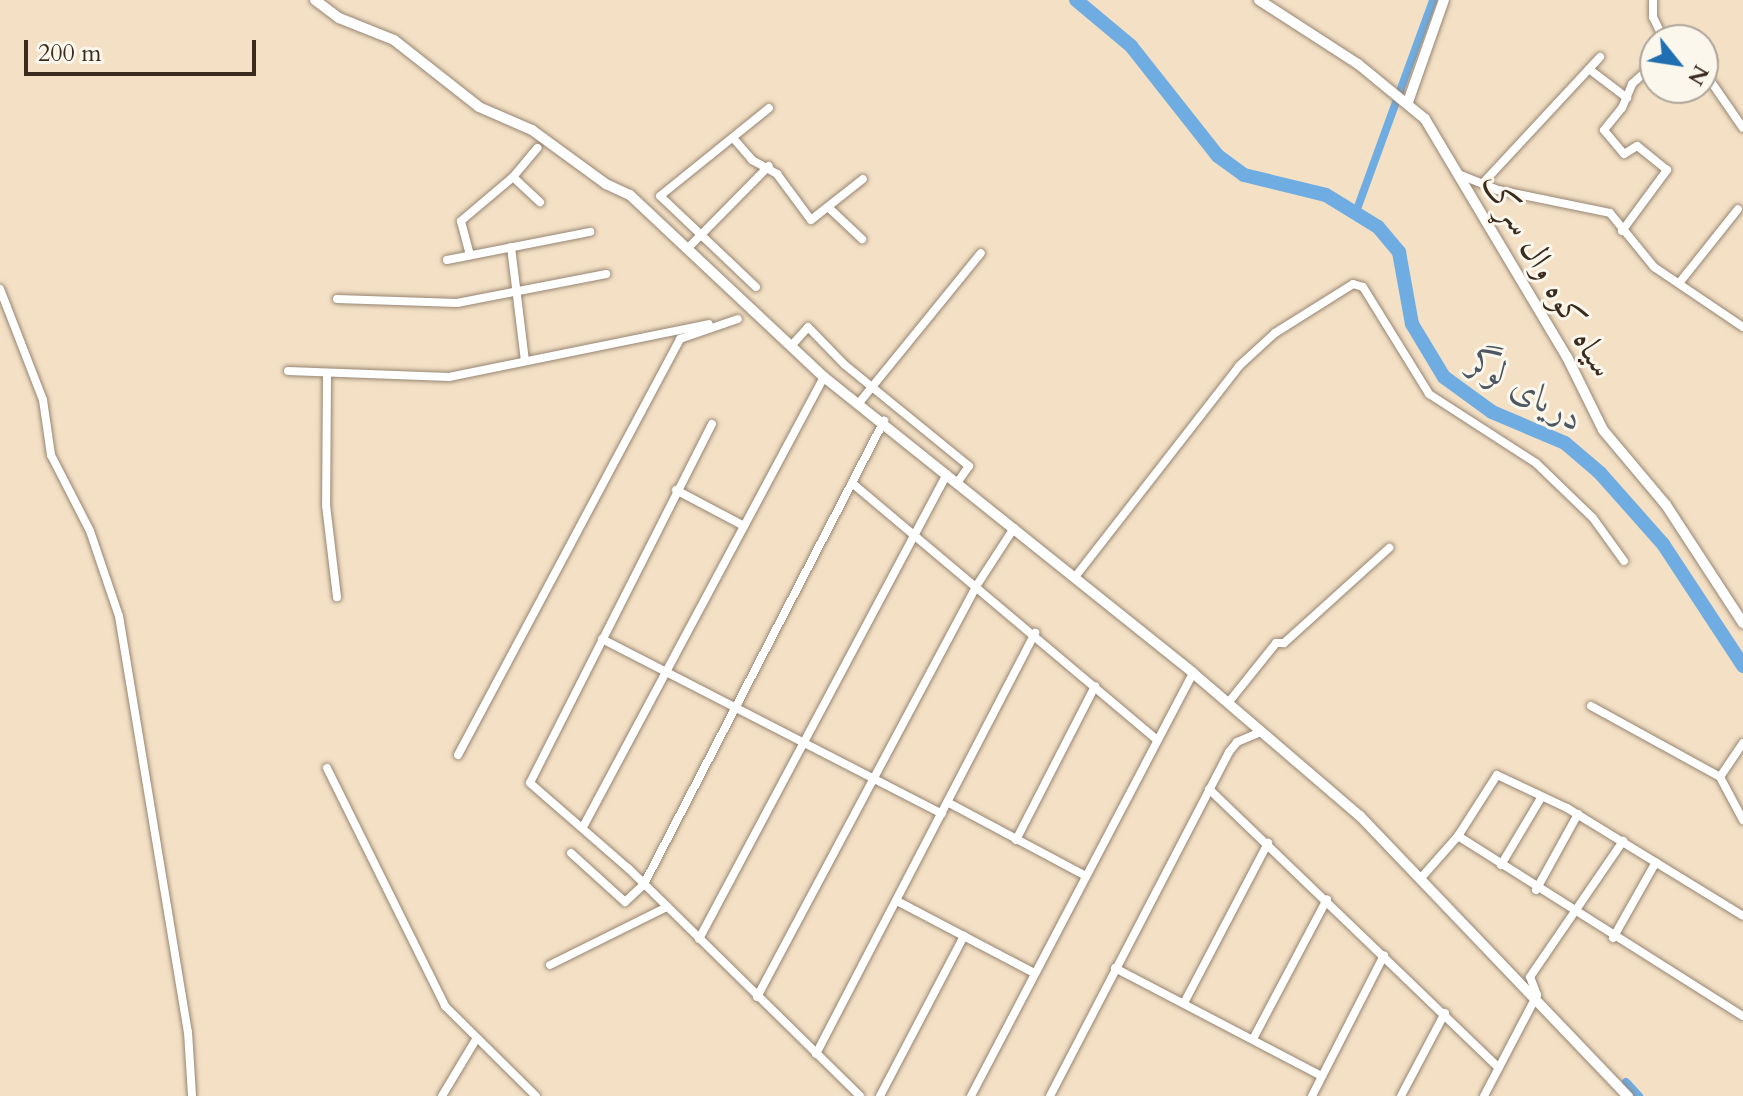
<!DOCTYPE html>
<meta charset="utf-8">
<style>
body{margin:0}
#map{position:relative;width:1743px;height:1096px;overflow:hidden;background:#f3e0c5;font-family:Cardo,Amiri,serif}
div>[style]{position:absolute}
[style*='--x']{left:calc(var(--x)*1px);top:calc(var(--y)*1px);width:calc(var(--w)*1px);rotate:calc(var(--a)*1deg)}
.canal>*{height:8px;margin:-4px;padding:0 4px;transform-origin:4px;border-radius:4px;background:#6face1}
.river>*{height:14px;margin:-7px;padding:0 7px;transform-origin:7px;border-radius:7px;background:#6face1}
.roads{filter:drop-shadow(0 0 2px #978572) drop-shadow(0 0 2px #978572)}
.minor>*{height:8px;margin:-4px;padding:0 4px;transform-origin:4px;border-radius:4px;background:#fff}
.tertiary>*{height:10px;margin:-5px;padding:0 5px;transform-origin:5px;border-radius:5px;background:#fff}
span{translate:-50% -50%;white-space:nowrap;text-align:center;line-height:1.15;-webkit-text-stroke:6px #fbf7ec;paint-order:stroke}
.street-label{font-size:34px;color:#3b2a1e}
.water-label{font-size:36px;color:#4d5862;font-style:italic}
.north{position:absolute;left:1639px;top:24px;width:80px;height:80px;box-sizing:border-box;background:#fbf7ec;border:2px solid #aea59a;border-radius:50%;rotate:120deg;font-size:22px;font-weight:700;line-height:32px;text-align:center;color:#3b2a1e}
.north::after{content:'';display:block;margin:auto;width:28px;height:36px;background:#1f6fb2;clip-path:polygon(50% 0,100% 100%,50% 72%,0 100%)}
.scale{position:absolute;left:24px;top:40px;width:232px;height:36px;box-sizing:border-box;border:4px solid #3b2a1e;border-top:0;padding-left:10px;font-size:24px;line-height:28px;white-space:nowrap;color:#3b2a1e;-webkit-text-stroke:6px #fbf7ec;paint-order:stroke}
</style>
<div id="map">
<div class="canal">
<div style="--x:1356;--y:212;--w:226;--a:-70"></div>
<div style="--x:1626;--y:1082;--w:19;--a:47"></div>
</div>
<div class="river">
<div style="--x:1076;--y:0;--w:72;--a:39.9"></div>
<div style="--x:1131;--y:46;--w:140;--a:51.7"></div>
<div style="--x:1218;--y:156;--w:32;--a:36"></div>
<div style="--x:1244;--y:175;--w:84;--a:13.7"></div>
<div style="--x:1326;--y:195;--w:61;--a:31.6"></div>
<div style="--x:1378;--y:227;--w:33;--a:50"></div>
<div style="--x:1399;--y:252;--w:73;--a:79.8"></div>
<div style="--x:1412;--y:324;--w:62;--a:58.9"></div>
<div style="--x:1444;--y:377;--w:59;--a:36.1"></div>
<div style="--x:1492;--y:412;--w:79;--a:23"></div>
<div style="--x:1565;--y:443;--w:46;--a:40.6"></div>
<div style="--x:1600;--y:473;--w:95;--a:48.4"></div>
<div style="--x:1663;--y:544;--w:146;--a:56.7"></div>
</div>
<div class="roads">
<div class="minor">
<div style="--x:1653;--y:0;--w:17;--a:90"></div>
<div style="--x:1653;--y:17;--w:25;--a:64"></div>
<div style="--x:1589;--y:69;--w:48;--a:37.3"></div>
<div style="--x:1703;--y:70;--w:70;--a:55.4"></div>
<div style="--x:734;--y:139;--w:28;--a:49"></div>
<div style="--x:752;--y:160;--w:29;--a:29"></div>
<div style="--x:777;--y:174;--w:57;--a:53.5"></div>
<div style="--x:811;--y:220;--w:66;--a:-38.3"></div>
<div style="--x:1458;--y:174;--w:43;--a:21.8"></div>
<div style="--x:1498;--y:190;--w:114;--a:11.6"></div>
<div style="--x:1610;--y:213;--w:70;--a:50.8"></div>
<div style="--x:1654;--y:267;--w:107;--a:34"></div>
<div style="--x:513;--y:177;--w:37;--a:43"></div>
<div style="--x:1483;--y:183;--w:172;--a:-47.1"></div>
<div style="--x:828;--y:207;--w:47;--a:43.3"></div>
<div style="--x:1622;--y:231;--w:76;--a:-53.6"></div>
<div style="--x:1667;--y:170;--w:38;--a:-141"></div>
<div style="--x:1637;--y:146;--w:15;--a:148"></div>
<div style="--x:1624;--y:154;--w:31;--a:-130"></div>
<div style="--x:1604;--y:130;--w:28;--a:-51"></div>
<div style="--x:1622;--y:108;--w:26;--a:-67"></div>
<div style="--x:1632;--y:84;--w:31;--a:-42"></div>
<div style="--x:511;--y:247;--w:115;--a:83"></div>
<div style="--x:688;--y:248;--w:115;--a:-45.4"></div>
<div style="--x:470;--y:255;--w:35;--a:-105"></div>
<div style="--x:461;--y:221;--w:68;--a:-40.2"></div>
<div style="--x:513;--y:177;--w:38;--a:-50"></div>
<div style="--x:447;--y:260;--w:146;--a:-11.1"></div>
<div style="--x:1680;--y:282;--w:93;--a:-51.5"></div>
<div style="--x:756;--y:287;--w:132;--a:-136.5"></div>
<div style="--x:660;--y:196;--w:140;--a:-38.9"></div>
<div style="--x:0;--y:289;--w:119;--a:68.8"></div>
<div style="--x:43;--y:400;--w:56;--a:81.7"></div>
<div style="--x:51;--y:455;--w:85;--a:62.8"></div>
<div style="--x:90;--y:531;--w:90;--a:71.2"></div>
<div style="--x:119;--y:616;--w:422;--a:80.6"></div>
<div style="--x:188;--y:1032;--w:64;--a:86.4"></div>
<div style="--x:337;--y:299;--w:120;--a:1.9"></div>
<div style="--x:457;--y:303;--w:152;--a:-11"></div>
<div style="--x:792;--y:345;--w:24;--a:-48"></div>
<div style="--x:808;--y:327;--w:53;--a:45.8"></div>
<div style="--x:845;--y:365;--w:160;--a:39.2"></div>
<div style="--x:969;--y:466;--w:19;--a:125"></div>
<div style="--x:288;--y:371;--w:161;--a:2.1"></div>
<div style="--x:449;--y:377;--w:265;--a:-11.5"></div>
<div style="--x:327;--y:375;--w:130;--a:90.4"></div>
<div style="--x:326;--y:505;--w:93;--a:83.2"></div>
<div style="--x:859;--y:403;--w:193;--a:-50.9"></div>
<div style="--x:712;--y:424;--w:402;--a:116.9"></div>
<div style="--x:530;--y:783;--w:131;--a:41"></div>
<div style="--x:629;--y:869;--w:324;--a:44.5"></div>
<div style="--x:852;--y:483;--w:399;--a:40.1"></div>
<div style="--x:676;--y:490;--w:77;--a:27.9"></div>
<div style="--x:1075;--y:577;--w:267;--a:-52.1"></div>
<div style="--x:1239;--y:366;--w:49;--a:-42.5"></div>
<div style="--x:1275;--y:333;--w:92;--a:-32.1"></div>
<div style="--x:1353;--y:284;--w:10;--a:17"></div>
<div style="--x:1363;--y:287;--w:126;--a:58.3"></div>
<div style="--x:1429;--y:394;--w:127;--a:32.8"></div>
<div style="--x:1536;--y:463;--w:79;--a:44"></div>
<div style="--x:1593;--y:518;--w:53;--a:54.2"></div>
<div style="--x:602;--y:639;--w:382;--a:27.2"></div>
<div style="--x:1228;--y:703;--w:77;--a:-51.3"></div>
<div style="--x:1276;--y:643;--w:8;--a:0"></div>
<div style="--x:1284;--y:643;--w:142;--a:-42.1"></div>
<div style="--x:1591;--y:706;--w:147;--a:28.8"></div>
<div style="--x:1720;--y:777;--w:49;--a:61.9"></div>
<div style="--x:458;--y:755;--w:472;--a:-61.9"></div>
<div style="--x:680;--y:339;--w:61;--a:-19"></div>
<div style="--x:327;--y:768;--w:266;--a:63.6"></div>
<div style="--x:445;--y:1006;--w:128;--a:44.7"></div>
<div style="--x:1720;--y:777;--w:41;--a:-55.9"></div>
<div style="--x:1209;--y:789;--w:402;--a:43.9"></div>
<div style="--x:949;--y:803;--w:153;--a:28.1"></div>
<div style="--x:583;--y:827;--w:510;--a:-61.83"></div>
<div style="--x:1458;--y:836;--w:337;--a:32.3"></div>
<div style="--x:1016;--y:840;--w:173;--a:-62.8"></div>
<div style="--x:571;--y:853;--w:73;--a:42.2"></div>
<div style="--x:625;--y:902;--w:26;--a:-43"></div>
<div style="--x:644;--y:884;--w:522;--a:-62.6"></div>
<div style="--x:1501;--y:865;--w:78;--a:-59.2"></div>
<div style="--x:1421;--y:878;--w:56;--a:-48.6"></div>
<div style="--x:1458;--y:836;--w:72;--a:-57.4"></div>
<div style="--x:1497;--y:775;--w:77;--a:25.2"></div>
<div style="--x:1567;--y:808;--w:206;--a:31.5"></div>
<div style="--x:1536;--y:890;--w:87;--a:-61.1"></div>
<div style="--x:897;--y:901;--w:155;--a:27.7"></div>
<div style="--x:1613;--y:938;--w:87;--a:-60.5"></div>
<div style="--x:699;--y:939;--w:527;--a:-61.93"></div>
<div style="--x:550;--y:965;--w:131;--a:-26.4"></div>
<div style="--x:1115;--y:968;--w:233;--a:27.6"></div>
<div style="--x:757;--y:997;--w:467;--a:-61.9"></div>
<div style="--x:977;--y:585;--w:68;--a:-57"></div>
<div style="--x:1184;--y:1003;--w:181;--a:-62.3"></div>
<div style="--x:1253;--y:1039;--w:158;--a:-62.1"></div>
<div style="--x:816;--y:1054;--w:475;--a:-62.5"></div>
<div style="--x:442;--y:1096;--w:64;--a:-59"></div>
<div style="--x:880;--y:1096;--w:181;--a:-62.3"></div>
<div style="--x:971;--y:1096;--w:478;--a:-62.3"></div>
<div style="--x:1050;--y:1096;--w:388;--a:-62.5"></div>
<div style="--x:1229;--y:752;--w:13;--a:-51"></div>
<div style="--x:1237;--y:742;--w:26;--a:-23"></div>
<div style="--x:1312;--y:1096;--w:158;--a:-62.9"></div>
<div style="--x:1401;--y:1096;--w:94;--a:-62.1"></div>
<div style="--x:1484;--y:1096;--w:114;--a:-62.3"></div>
<div style="--x:1537;--y:995;--w:19;--a:-111"></div>
<div style="--x:1530;--y:977;--w:165;--a:-55.6"></div>
</div>
<div class="tertiary">
<div style="--x:315;--y:0;--w:30;--a:37"></div>
<div style="--x:339;--y:18;--w:59;--a:21.8"></div>
<div style="--x:394;--y:40;--w:108;--a:38.2"></div>
<div style="--x:479;--y:107;--w:58;--a:23.5"></div>
<div style="--x:532;--y:130;--w:92;--a:36.1"></div>
<div style="--x:606;--y:184;--w:26;--a:25"></div>
<div style="--x:630;--y:195;--w:266;--a:43.2"></div>
<div style="--x:824;--y:377;--w:473;--a:38.7"></div>
<div style="--x:1193;--y:673;--w:220;--a:40.6"></div>
<div style="--x:1360;--y:816;--w:388;--a:46.3"></div>
<div style="--x:1259;--y:0;--w:118;--a:32.9"></div>
<div style="--x:1358;--y:64;--w:87;--a:39.4"></div>
<div style="--x:1425;--y:119;--w:277;--a:59.2"></div>
<div style="--x:1567;--y:357;--w:81;--a:63.7"></div>
<div style="--x:1603;--y:430;--w:98;--a:50"></div>
<div style="--x:1666;--y:505;--w:141;--a:56.9"></div>
<div style="--x:1408;--y:102;--w:108;--a:-70.6"></div>
</div>
</div>
<div class="street-label">
<span style="left:1548px;top:275px;rotate:60deg">سیاه کوه وال سړک</span>
</div>
<div class="water-label">
<span style="left:1527px;top:390px;rotate:31deg">دریای لوگر</span>
</div>
<div class="north">N</div>
<div class="scale">200 m</div>
</div>
